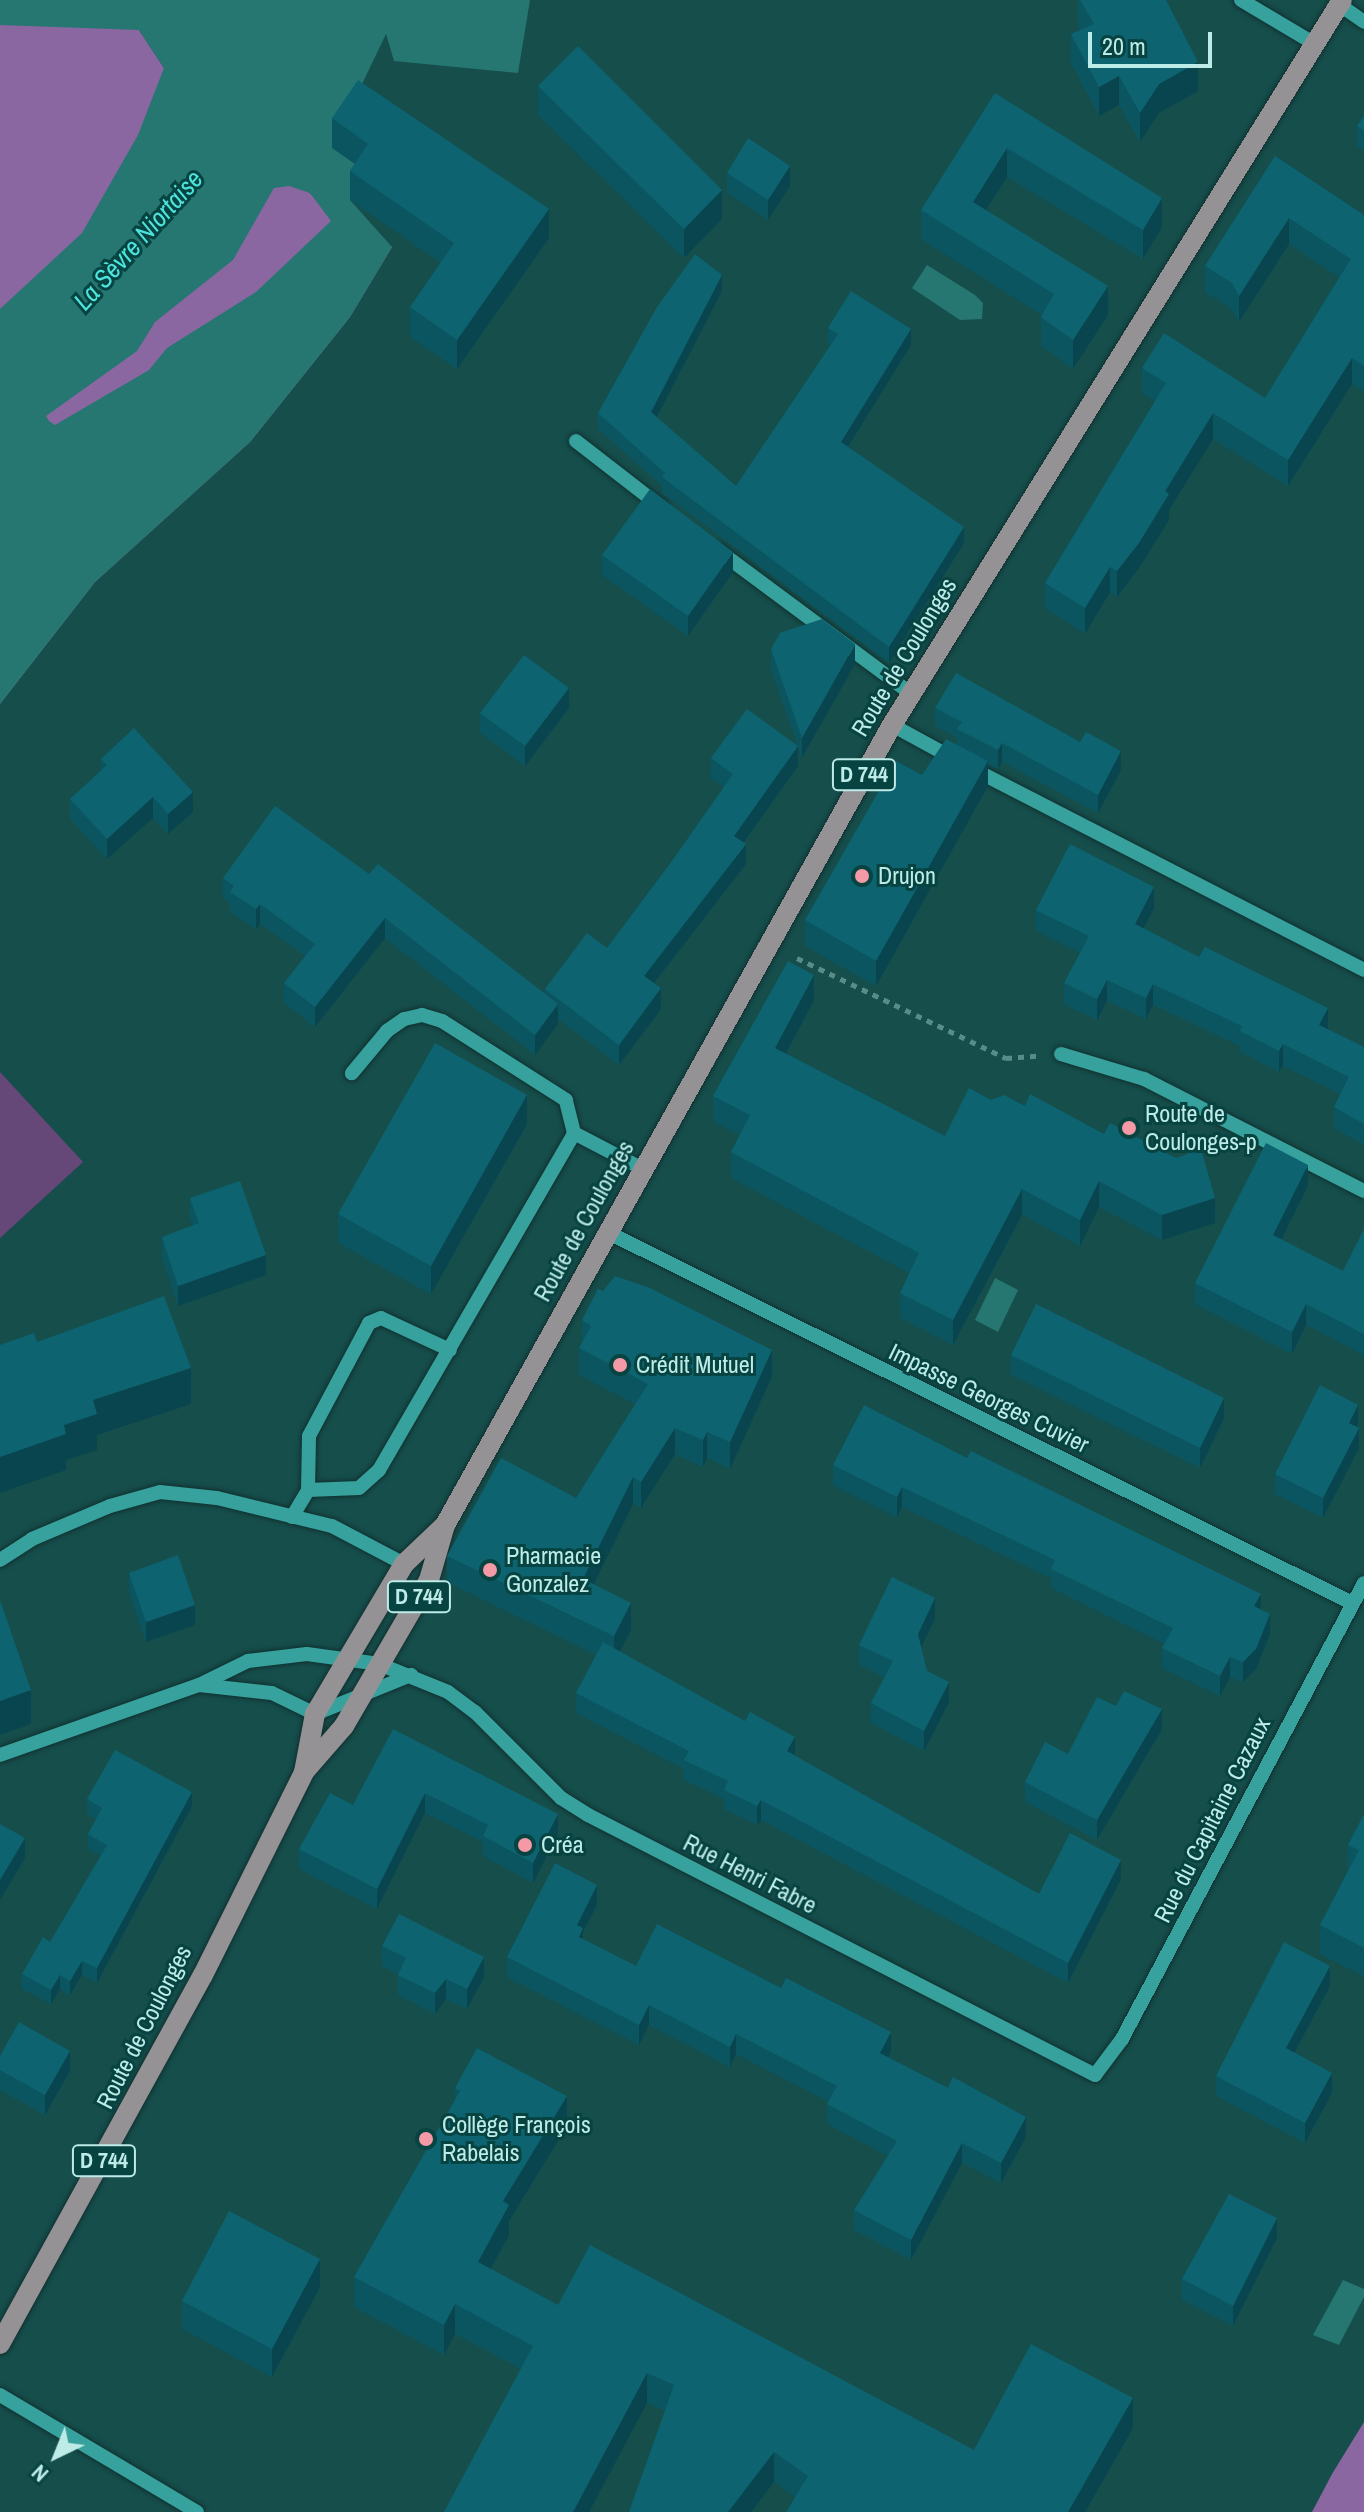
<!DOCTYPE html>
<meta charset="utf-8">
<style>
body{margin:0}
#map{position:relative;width:1364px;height:2512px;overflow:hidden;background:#164e4c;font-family:"Archivo Narrow",sans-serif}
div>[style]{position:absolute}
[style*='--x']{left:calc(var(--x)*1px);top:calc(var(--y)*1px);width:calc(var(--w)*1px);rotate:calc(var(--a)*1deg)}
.green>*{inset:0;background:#654778}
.forest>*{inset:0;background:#8a67a0}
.water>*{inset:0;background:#267672}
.path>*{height:5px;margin-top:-2.5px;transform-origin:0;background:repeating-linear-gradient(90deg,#588c89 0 6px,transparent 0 12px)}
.roads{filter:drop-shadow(0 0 2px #10312f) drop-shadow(0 0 2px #10312f)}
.minor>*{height:14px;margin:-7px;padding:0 7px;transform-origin:7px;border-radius:7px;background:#36a19d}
.major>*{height:20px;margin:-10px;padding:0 10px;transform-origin:10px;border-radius:10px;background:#959296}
.wall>*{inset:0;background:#0b5560}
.shaded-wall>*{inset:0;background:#09454e}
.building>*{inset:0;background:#0d6370}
.dots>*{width:22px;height:22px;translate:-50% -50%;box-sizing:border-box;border:4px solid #064341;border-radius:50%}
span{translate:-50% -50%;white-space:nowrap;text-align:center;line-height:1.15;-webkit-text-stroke:6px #064341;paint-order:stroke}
.shield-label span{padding:2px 6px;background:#064341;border:2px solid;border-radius:6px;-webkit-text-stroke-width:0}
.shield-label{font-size:22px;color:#bdebe8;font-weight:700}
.street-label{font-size:24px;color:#bdebe8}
.poi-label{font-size:24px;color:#bdebe8}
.left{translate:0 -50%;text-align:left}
.water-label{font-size:26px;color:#4ee4de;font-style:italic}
.north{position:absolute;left:16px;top:2416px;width:80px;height:80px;-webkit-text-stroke:6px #064341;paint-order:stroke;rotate:223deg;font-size:22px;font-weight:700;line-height:32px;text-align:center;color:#bdebe8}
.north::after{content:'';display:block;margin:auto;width:28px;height:36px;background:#bdebe8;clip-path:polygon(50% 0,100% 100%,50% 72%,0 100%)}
.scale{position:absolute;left:1088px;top:32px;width:124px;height:36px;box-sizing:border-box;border:4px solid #bdebe8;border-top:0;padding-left:10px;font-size:24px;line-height:28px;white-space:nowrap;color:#bdebe8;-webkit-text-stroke:6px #064341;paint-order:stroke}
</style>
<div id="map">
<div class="green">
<div style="clip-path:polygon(0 1072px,83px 1162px,0 1238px)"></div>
</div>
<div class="forest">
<div style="clip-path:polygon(0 0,139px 30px,164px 68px,346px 224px,392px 247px,350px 317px,250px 442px,95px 582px,0 704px)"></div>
<div style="clip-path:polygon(1364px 2422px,1364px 2512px,1312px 2512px,1332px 2474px)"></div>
</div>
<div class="water">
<div style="clip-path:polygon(evenodd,0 0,530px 0,518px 73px,394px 61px,386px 34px,332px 147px,368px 173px,350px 200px,392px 247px,350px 317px,250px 442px,95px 582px,0 704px,0 309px,82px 233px,138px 135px,164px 68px,139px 30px,0 25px,0 0,289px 186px,310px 193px,331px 221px,256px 292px,167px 348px,149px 370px,55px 425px,49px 421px,46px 416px,137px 351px,155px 322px,233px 260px,274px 188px,289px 186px)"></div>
<div style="clip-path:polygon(927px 265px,975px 295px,983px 303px,982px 319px,960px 320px,912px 288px)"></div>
<div style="clip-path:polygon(995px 1278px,1018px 1290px,998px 1332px,975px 1320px)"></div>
<div style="clip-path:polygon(1343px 2280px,1364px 2289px,1364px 2297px,1339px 2345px,1313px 2335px)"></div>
</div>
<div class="path">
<div style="--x:797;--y:958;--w:232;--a:25.6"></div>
<div style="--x:1006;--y:1058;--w:31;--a:-4"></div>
</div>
<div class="roads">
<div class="minor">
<div style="--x:1241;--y:0;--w:86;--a:30.7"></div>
<div style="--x:1340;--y:5;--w:29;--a:35"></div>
<div style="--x:576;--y:441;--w:108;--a:37.8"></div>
<div style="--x:719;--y:551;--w:238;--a:36.6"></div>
<div style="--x:892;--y:725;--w:71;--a:28.7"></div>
<div style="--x:973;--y:769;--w:440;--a:27.2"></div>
<div style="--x:1061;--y:1054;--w:87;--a:16.8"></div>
<div style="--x:1144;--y:1079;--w:247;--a:27"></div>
<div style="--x:574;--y:1133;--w:78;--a:27.6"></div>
<div style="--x:607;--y:1232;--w:832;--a:26.47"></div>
<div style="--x:308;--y:1490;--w:54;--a:-88.9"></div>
<div style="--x:309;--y:1436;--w:128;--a:-62"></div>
<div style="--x:369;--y:1323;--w:13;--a:-23"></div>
<div style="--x:381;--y:1318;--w:76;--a:24.9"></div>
<div style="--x:292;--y:1517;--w:31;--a:-59"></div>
<div style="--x:308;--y:1490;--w:51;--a:-2.2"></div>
<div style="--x:359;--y:1488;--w:27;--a:-42"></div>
<div style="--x:379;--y:1470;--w:389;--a:-59.9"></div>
<div style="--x:574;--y:1133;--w:34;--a:-104"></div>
<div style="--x:566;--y:1100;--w:147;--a:-147.5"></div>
<div style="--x:442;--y:1021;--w:21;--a:-163"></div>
<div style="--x:422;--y:1015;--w:18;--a:167"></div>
<div style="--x:404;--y:1019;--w:21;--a:145"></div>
<div style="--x:387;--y:1031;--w:55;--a:129.8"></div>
<div style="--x:0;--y:1560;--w:38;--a:-33"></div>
<div style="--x:32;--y:1539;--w:85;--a:-22.9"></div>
<div style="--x:110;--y:1506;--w:52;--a:-15.6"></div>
<div style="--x:160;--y:1492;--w:57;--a:6"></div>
<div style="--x:217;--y:1498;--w:118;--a:13.7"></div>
<div style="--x:332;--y:1526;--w:81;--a:27.8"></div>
<div style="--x:199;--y:1685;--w:73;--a:6.3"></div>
<div style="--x:272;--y:1693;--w:48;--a:26"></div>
<div style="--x:315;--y:1714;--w:104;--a:-22.1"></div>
<div style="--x:0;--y:1755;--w:211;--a:-19.4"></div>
<div style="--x:199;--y:1685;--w:55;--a:-26.1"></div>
<div style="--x:248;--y:1661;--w:59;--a:-6.8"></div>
<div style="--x:307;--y:1654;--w:73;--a:7.9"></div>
<div style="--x:379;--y:1664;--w:74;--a:22.1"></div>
<div style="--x:448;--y:1692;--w:34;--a:37"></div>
<div style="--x:475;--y:1712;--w:122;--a:45"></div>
<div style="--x:561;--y:1798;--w:32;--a:32"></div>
<div style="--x:588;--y:1815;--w:570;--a:27.15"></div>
<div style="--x:1095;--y:2075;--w:45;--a:-53.1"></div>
<div style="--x:1122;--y:2039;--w:516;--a:-62.05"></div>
<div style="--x:0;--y:2395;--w:229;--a:30.7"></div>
</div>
<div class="major">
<div style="--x:304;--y:1772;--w:59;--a:-79.3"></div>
<div style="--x:315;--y:1714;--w:174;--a:-59.3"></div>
<div style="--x:404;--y:1564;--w:57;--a:-43.6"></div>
<div style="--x:0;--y:2344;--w:421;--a:-61.2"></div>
<div style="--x:203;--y:1975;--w:227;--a:-63.5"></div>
<div style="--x:304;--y:1772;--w:61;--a:-49"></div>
<div style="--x:344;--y:1726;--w:169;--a:-59.8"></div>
<div style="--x:429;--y:1580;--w:57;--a:-73.8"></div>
<div style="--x:445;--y:1525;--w:916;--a:-60.81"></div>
<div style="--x:892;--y:725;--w:853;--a:-58.17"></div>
</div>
</div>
<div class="wall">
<div style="clip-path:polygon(1078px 0,1166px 0,1198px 91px,1159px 113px,1140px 142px,1119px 105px,1099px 116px,1071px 63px,1071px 34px,1080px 30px,1078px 25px)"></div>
<div style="clip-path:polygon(538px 86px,722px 219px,684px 258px,538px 115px)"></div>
<div style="clip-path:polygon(995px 93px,1162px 227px,1143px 259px,1007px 177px,986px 210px,1108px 315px,1073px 369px,1041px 346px,1041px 317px,1042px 315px,921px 239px,921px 210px)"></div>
<div style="clip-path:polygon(1364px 116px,1364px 151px,1357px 146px,1357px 126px)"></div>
<div style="clip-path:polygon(332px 118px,549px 238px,457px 369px,410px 337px,410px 307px,441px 263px,350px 200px,350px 171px,355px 164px,332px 148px)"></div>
<div style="clip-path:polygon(1275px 156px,1364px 215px,1364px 392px,1352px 384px,1288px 486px,1213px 439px,1169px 510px,1169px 520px,1139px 568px,1117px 597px,1110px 592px,1085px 634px,1045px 608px,1045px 583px,1155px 401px,1142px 393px,1142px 368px,1265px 398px,1339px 277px,1289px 244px,1239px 322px,1232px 309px,1205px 292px,1205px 266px)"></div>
<div style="clip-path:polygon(727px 173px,790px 186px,768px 220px,727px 193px)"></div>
<div style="clip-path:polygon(722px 291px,656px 417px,736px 486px,831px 345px,828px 344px,828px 328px,911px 345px,848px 447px,964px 543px,889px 663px,662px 493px,662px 486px,598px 429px,598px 413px)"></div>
<div style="clip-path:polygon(602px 555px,733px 572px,688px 636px,602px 575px)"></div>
<div style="clip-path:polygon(771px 649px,855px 664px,802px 758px,798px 747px,798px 766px,744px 842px,746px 864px,654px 983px,661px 1009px,619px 1065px,558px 1019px,558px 1024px,535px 1055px,385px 938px,315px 1027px,284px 1003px,284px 983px,305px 956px,260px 924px,256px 929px,230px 912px,230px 903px,223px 898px,223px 878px,369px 874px,545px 994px,545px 989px,607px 948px,672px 861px,724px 787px,711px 778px,711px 758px,798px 746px,771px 670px)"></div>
<div style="clip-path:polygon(569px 708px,525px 766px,480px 733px,480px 713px)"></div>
<div style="clip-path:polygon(935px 708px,1121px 770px,1098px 813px,1002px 762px,998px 769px,988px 764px,988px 786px,876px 986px,805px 946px,805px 920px,922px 775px,957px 745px,957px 738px,935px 726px)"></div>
<div style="clip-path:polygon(101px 759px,193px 812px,168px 834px,153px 818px,107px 859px,70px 819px,70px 799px,101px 771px)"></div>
<div style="clip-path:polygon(1154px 908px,1144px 928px,1328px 1029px,1364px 1047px,1364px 1145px,1334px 1128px,1334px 1107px,1340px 1094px,1283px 1066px,1279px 1072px,1240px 1052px,1240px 1046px,1153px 1005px,1146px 1019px,1107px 1001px,1097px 1020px,1064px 1004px,1064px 983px,1080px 953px,1036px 931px,1036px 910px)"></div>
<div style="clip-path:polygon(814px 1000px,786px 1053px,945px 1136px,969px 1088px,1215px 1223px,1162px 1240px,1099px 1207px,1080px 1246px,1022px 1215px,953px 1345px,900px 1318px,900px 1293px,909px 1273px,731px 1178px,731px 1152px,740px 1135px,713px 1121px,713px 1096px)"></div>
<div style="clip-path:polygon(527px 1124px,431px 1294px,338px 1243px,338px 1214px)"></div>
<div style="clip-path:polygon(1308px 1186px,1281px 1239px,1343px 1271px,1364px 1229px,1364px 1355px,1306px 1325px,1292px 1354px,1195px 1304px,1195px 1283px)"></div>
<div style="clip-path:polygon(190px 1198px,266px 1275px,178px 1306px,162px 1257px,162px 1237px,193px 1226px,190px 1218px)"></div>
<div style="clip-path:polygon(582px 1320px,772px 1376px,730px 1469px,707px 1458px,703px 1467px,675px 1454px,641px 1508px,633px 1504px,593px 1585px,631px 1630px,620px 1652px,795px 1756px,1039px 1894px,1121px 1879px,1068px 1983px,761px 1820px,757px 1825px,724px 1809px,724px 1799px,684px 1780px,684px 1769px,576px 1713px,576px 1693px,596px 1655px,447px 1582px,447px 1556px,576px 1498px,635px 1404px,579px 1375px,579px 1348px,582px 1343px)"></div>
<div style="clip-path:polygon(1011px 1355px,1224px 1418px,1200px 1468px,1011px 1375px)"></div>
<div style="clip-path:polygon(864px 1405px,1261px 1610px,1270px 1634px,1256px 1669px,1243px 1682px,1230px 1677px,1220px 1696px,1162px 1668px,1162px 1648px,1165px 1644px,1051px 1588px,1051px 1578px,902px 1507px,897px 1517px,833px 1485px,833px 1465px)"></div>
<div style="clip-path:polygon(1358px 1425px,1357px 1427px,1359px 1448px,1323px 1518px,1275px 1494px,1275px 1474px)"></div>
<div style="clip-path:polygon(129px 1573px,195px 1625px,146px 1642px,129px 1593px)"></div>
<div style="clip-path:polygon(935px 1618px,921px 1647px,927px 1671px,949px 1702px,924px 1751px,871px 1723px,871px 1703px,884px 1677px,859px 1665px,859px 1645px)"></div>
<div style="clip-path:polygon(393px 1729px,558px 1834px,533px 1883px,483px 1856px,483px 1842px,425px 1813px,377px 1909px,299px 1869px,299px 1849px,353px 1805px)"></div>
<div style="clip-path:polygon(1162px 1729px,1097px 1840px,1025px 1802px,1025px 1782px,1068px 1754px)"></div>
<div style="clip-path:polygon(87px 1799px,192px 1806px,97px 1983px,82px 1975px,70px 1995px,60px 1989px,51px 2004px,22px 1989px,22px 1974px,50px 1942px,101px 1856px,88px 1849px,88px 1834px,96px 1819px,87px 1814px)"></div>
<div style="clip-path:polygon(1364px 1814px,1364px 1976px,1320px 1954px,1320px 1925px,1348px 1870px,1348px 1845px)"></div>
<div style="clip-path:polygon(597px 1905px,583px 1932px,583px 1939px,636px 1966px,891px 2052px,888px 2057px,1026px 2137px,1001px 2183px,962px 2163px,911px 2260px,854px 2230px,854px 2210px,888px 2156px,827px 2124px,827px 2104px,829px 2102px,736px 2054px,730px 2067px,649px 2025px,639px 2045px,507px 1977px,507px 1957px)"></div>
<div style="clip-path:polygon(382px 1946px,484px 1977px,467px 2009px,446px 1999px,435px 2014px,398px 1995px,398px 1974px,382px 1966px)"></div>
<div style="clip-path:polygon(1330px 1986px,1294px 2053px,1332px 2093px,1305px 2143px,1216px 2096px,1216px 2076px)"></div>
<div style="clip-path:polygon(0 2056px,70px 2071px,45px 2115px,0 2090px)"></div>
<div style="clip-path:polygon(455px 2088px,567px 2126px,509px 2221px,509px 2235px,491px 2269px,558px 2305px,974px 2450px,1133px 2428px,795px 2497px,774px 2482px,751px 2512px,629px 2512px,665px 2411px,647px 2403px,521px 2369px,455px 2334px,444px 2355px,354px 2307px,354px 2277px,455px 2100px)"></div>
<div style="clip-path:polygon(1277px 2238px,1233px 2326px,1182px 2300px,1182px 2279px)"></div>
<div style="clip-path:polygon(320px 2287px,272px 2377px,182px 2329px,182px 2301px)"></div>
</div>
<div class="shaded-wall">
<div style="clip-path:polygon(1198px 62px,1198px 91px,1159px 113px,1140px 142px,1140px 113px,1159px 84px)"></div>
<div style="clip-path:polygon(1119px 76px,1119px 105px,1099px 116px,1099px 87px)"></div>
<div style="clip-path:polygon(1007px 148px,1007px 177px,973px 230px,973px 202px)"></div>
<div style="clip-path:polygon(790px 166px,790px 186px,768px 220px,768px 200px)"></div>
<div style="clip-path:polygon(722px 190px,722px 219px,684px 258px,684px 229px)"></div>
<div style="clip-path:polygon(1162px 198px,1162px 227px,1143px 259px,1143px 230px)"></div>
<div style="clip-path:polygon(549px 209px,549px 238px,457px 369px,457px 340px)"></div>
<div style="clip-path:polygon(1289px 218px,1289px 244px,1239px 322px,1239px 296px)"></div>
<div style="clip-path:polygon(722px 275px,722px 291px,651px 428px,651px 412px)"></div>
<div style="clip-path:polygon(1108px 286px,1108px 315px,1073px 369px,1073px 340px)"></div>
<div style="clip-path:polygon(911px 329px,911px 345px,841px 458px,841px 442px)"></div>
<div style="clip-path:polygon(1352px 358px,1352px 384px,1288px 486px,1288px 460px)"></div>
<div style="clip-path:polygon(1213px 413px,1213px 439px,1169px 510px,1169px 520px,1139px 568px,1117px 597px,1117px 571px)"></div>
<div style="clip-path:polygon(964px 527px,964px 543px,889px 663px,889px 647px)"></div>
<div style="clip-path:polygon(733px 552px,733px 572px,688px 636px,688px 616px)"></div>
<div style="clip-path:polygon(1110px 567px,1110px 592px,1085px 634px,1085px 608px)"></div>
<div style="clip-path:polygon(855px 644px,855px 664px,802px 758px,802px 738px)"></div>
<div style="clip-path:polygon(569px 688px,569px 708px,525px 766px,525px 746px)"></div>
<div style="clip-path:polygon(1002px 743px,1002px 762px,998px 769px,998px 750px)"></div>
<div style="clip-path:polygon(798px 746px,798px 766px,734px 856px,734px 836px)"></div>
<div style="clip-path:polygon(1121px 751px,1121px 770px,1098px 813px,1098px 795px)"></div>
<div style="clip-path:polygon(988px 761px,988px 786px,876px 986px,876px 961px)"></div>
<div style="clip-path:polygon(193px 792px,193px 812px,168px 834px,168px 814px)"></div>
<div style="clip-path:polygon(153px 797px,153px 818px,107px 859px,107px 839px)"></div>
<div style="clip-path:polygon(746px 844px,746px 864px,644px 996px,644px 976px)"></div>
<div style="clip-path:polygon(1154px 887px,1154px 908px,1135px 945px,1135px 924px)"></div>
<div style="clip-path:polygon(260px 904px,260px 924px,256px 929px,256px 909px)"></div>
<div style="clip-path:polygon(385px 918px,385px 938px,315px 1027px,315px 1007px)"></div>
<div style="clip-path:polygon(814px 975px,814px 1000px,775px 1074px,775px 1048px)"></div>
<div style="clip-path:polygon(1107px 980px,1107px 1001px,1097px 1020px,1097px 999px)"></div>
<div style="clip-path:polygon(1153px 984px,1153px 1005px,1146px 1019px,1146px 998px)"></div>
<div style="clip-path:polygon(661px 988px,661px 1009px,619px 1065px,619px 1045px)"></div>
<div style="clip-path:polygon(558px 1004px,558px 1024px,535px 1055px,535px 1035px)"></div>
<div style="clip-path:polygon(1328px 1008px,1328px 1029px,1319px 1025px)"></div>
<div style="clip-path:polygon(1283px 1044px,1283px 1066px,1279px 1072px,1279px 1051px)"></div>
<div style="clip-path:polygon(527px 1095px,527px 1124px,431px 1294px,431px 1266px)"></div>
<div style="clip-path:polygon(1308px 1165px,1308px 1186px,1273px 1256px,1273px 1235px)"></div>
<div style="clip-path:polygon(1099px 1181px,1099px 1207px,1080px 1246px,1080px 1220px)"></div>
<div style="clip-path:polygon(1022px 1189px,1022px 1215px,953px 1345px,953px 1320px)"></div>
<div style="clip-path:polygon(1215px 1198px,1215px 1223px,1162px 1240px,1162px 1215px)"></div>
<div style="clip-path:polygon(266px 1255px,266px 1275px,178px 1306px,178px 1286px)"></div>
<div style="clip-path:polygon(1306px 1304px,1306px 1325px,1292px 1354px,1292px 1332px)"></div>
<div style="clip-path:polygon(772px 1350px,772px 1376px,730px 1469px,730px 1442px)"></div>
<div style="clip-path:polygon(191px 1368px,191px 1404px,97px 1435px,97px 1450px,66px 1460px,66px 1470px,0 1493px,0 1457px,64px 1425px,93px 1400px)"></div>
<div style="clip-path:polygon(1224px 1398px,1224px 1418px,1200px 1468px,1200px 1448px)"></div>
<div style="clip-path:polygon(1358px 1405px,1358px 1425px,1349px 1443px,1349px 1423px)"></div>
<div style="clip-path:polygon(675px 1428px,675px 1454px,641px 1508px,641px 1482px)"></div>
<div style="clip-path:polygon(1359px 1428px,1359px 1448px,1323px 1518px,1323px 1498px)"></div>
<div style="clip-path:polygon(707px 1432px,707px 1458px,703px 1467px,703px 1440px)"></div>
<div style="clip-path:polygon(633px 1477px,633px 1504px,583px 1606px,583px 1579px)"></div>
<div style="clip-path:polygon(902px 1487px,902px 1507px,897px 1517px,897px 1497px)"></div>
<div style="clip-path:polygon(1261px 1594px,1261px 1613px,1254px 1606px)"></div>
<div style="clip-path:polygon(935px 1598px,935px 1618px,918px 1654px,918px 1634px)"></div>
<div style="clip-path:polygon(631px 1603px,631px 1630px,614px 1663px,614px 1636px)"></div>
<div style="clip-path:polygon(195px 1605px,195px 1625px,146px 1642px,146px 1622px)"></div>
<div style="clip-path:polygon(1270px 1614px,1270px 1634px,1256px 1669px,1243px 1682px,1243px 1662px)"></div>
<div style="clip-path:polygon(1230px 1657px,1230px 1677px,1220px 1696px,1220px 1676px)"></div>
<div style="clip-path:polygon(949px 1682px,949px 1702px,924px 1751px,924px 1731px)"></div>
<div style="clip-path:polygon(31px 1690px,31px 1724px,0 1735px,0 1701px)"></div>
<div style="clip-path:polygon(1162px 1709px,1162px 1729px,1097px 1840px,1097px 1820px)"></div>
<div style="clip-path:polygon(795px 1737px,795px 1756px,787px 1751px)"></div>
<div style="clip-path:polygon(192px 1792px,192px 1806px,97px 1983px,97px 1968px)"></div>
<div style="clip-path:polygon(425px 1793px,425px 1813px,377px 1909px,377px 1889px)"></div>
<div style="clip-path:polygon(761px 1800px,761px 1820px,757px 1825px,757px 1806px)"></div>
<div style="clip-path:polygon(558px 1814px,558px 1834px,533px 1883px,533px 1863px)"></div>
<div style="clip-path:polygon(25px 1838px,25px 1858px,0 1900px,0 1880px)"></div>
<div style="clip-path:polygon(1121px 1860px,1121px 1879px,1068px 1983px,1068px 1963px)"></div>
<div style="clip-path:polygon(597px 1885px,597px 1905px,583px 1932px,583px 1948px,579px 1956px,577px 1925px)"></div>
<div style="clip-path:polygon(484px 1957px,484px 1977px,467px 2009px,467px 1989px)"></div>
<div style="clip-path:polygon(82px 1961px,82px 1975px,70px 1995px,70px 1981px)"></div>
<div style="clip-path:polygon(1330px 1966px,1330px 1986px,1286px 2068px,1286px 2048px)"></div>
<div style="clip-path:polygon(60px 1975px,60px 1989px,51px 2004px,51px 1990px)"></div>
<div style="clip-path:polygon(446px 1979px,446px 1999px,435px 2014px,435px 1993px)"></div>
<div style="clip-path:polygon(649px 2005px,649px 2025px,639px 2045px,639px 2025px)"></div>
<div style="clip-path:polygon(891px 2032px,891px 2052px,880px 2072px,880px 2053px)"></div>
<div style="clip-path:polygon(736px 2034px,736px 2054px,730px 2067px,730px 2047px)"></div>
<div style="clip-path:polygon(70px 2051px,70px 2071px,45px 2115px,45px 2095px)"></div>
<div style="clip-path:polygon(1332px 2073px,1332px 2093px,1305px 2143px,1305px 2123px)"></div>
<div style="clip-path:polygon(567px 2096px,567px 2126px,509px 2221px,509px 2235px,478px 2292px,478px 2262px,503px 2201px)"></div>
<div style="clip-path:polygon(1026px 2117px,1026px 2137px,1001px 2183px,1001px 2163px)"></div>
<div style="clip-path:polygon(962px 2143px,962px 2163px,911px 2260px,911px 2240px)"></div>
<div style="clip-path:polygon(1277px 2218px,1277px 2238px,1233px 2326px,1233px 2306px)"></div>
<div style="clip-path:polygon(320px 2259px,320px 2287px,272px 2377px,272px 2349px)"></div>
<div style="clip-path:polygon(455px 2304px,455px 2334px,444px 2355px,444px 2325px)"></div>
<div style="clip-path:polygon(647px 2373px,647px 2403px,589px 2512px,573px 2512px)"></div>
<div style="clip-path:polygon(1133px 2398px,1133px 2428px,1085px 2512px,1068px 2512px)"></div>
<div style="clip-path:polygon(774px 2452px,774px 2482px,751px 2512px,728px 2512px)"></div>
</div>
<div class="building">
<div style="clip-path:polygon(1080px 0,1166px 0,1198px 62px,1159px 84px,1140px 113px,1119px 76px,1099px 87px,1071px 34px,1094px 24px)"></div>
<div style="clip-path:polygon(578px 46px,722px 190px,684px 229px,538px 86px)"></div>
<div style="clip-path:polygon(358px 80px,549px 209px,457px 340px,410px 307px,454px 243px,350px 171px,368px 144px,332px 118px)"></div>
<div style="clip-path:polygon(995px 93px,1162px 198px,1143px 230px,1007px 148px,973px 202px,1108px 286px,1073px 340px,1041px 317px,1054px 294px,921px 210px)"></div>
<div style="clip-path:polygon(1364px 116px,1364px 131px,1357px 126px)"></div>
<div style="clip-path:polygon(748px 138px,790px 166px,768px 200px,727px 173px)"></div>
<div style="clip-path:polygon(1275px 156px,1364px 215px,1364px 366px,1352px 358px,1288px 460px,1213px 413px,1165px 491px,1169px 494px,1139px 543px,1117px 571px,1110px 567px,1085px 608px,1045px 583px,1166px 383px,1142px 368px,1164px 333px,1265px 398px,1351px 259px,1289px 218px,1239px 296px,1232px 283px,1205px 266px)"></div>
<div style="clip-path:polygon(695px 254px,722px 275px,651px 412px,736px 486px,838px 334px,828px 328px,851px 291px,911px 329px,841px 442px,964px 527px,889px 647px,662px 477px,665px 473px,598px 413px,657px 307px)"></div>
<div style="clip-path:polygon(650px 489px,733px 552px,688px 616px,602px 555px)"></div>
<div style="clip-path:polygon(822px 619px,855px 644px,802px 738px,771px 649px,780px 633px)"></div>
<div style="clip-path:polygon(524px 655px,569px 688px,525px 746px,480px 713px)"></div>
<div style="clip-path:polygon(956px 673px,1080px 742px,1086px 732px,1121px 751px,1098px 795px,1002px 743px,998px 750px,957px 729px,962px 722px,935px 708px)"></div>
<div style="clip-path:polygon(747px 709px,798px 746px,734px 836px,746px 844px,644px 976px,661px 988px,619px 1045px,545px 989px,587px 933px,607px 948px,672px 861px,733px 774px,711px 758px)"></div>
<div style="clip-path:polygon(134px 728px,193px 792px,168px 814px,153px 797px,107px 839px,70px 799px,107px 765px,101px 759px)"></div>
<div style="clip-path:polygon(946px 739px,988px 761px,876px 961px,805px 920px,896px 761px,922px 775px)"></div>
<div style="clip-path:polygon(275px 806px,369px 874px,378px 864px,558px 1004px,535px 1035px,385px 918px,315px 1007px,284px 983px,315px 944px,260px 904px,256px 909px,230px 892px,234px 886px,223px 878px)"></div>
<div style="clip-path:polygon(1070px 844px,1154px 887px,1135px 924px,1199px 957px,1205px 947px,1328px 1008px,1319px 1025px,1364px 1047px,1364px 1124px,1334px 1107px,1349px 1077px,1283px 1044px,1279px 1051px,1240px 1031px,1242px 1026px,1153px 984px,1146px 998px,1107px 980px,1097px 999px,1064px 983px,1089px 936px,1036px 910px)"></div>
<div style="clip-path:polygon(788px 961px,814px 975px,775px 1048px,945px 1136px,969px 1088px,991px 1100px,1004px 1095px,1025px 1106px,1030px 1094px,1104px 1134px,1110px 1123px,1176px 1158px,1201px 1149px,1215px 1198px,1162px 1215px,1099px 1181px,1080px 1220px,1022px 1189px,953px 1320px,900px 1293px,919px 1253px,731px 1152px,750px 1115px,713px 1096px)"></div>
<div style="clip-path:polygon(435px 1043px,527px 1095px,431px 1266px,338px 1214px)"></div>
<div style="clip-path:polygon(1266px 1143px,1308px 1165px,1273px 1235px,1343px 1271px,1364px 1229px,1364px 1334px,1306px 1304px,1292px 1332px,1195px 1283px)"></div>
<div style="clip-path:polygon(240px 1181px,266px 1255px,178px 1286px,162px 1237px,199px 1223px,190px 1198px)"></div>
<div style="clip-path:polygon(615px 1276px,650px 1288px,772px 1350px,730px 1442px,707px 1432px,703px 1440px,675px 1428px,641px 1482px,633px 1477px,583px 1579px,631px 1603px,614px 1636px,447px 1556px,501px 1458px,576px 1498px,648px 1384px,579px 1348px,591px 1326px,582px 1320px,598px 1289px,603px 1291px)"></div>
<div style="clip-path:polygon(164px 1296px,191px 1368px,93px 1400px,97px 1414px,64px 1425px,66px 1434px,0 1457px,0 1345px,34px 1333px,37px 1342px)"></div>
<div style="clip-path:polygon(1036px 1304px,1224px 1398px,1200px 1448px,1011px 1355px)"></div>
<div style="clip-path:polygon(1320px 1385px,1358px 1405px,1349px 1423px,1359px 1428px,1323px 1498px,1275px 1474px)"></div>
<div style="clip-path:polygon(864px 1405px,967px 1458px,971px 1451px,1261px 1594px,1254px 1606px,1270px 1614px,1256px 1649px,1243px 1662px,1230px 1657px,1220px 1676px,1162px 1648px,1173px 1628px,1051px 1569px,1055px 1560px,902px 1487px,897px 1497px,833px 1465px)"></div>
<div style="clip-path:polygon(178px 1555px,195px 1605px,146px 1622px,129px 1573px)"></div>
<div style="clip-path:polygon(892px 1577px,935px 1598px,918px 1634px,927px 1671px,949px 1682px,924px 1731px,871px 1703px,893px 1661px,859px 1645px)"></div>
<div style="clip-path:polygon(0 1600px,31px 1690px,0 1701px)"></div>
<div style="clip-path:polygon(603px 1642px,745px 1721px,750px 1712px,795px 1737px,787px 1751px,1039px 1894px,1070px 1833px,1121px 1860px,1068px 1963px,761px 1800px,757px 1806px,724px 1790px,728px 1781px,684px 1760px,689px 1751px,576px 1693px)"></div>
<div style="clip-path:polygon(1124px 1691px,1162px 1709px,1097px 1820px,1025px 1782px,1045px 1742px,1068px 1754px,1097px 1697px,1116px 1706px)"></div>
<div style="clip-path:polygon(393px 1729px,558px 1814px,533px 1863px,483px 1836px,488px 1825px,425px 1793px,377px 1889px,299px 1849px,330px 1793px,353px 1805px)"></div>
<div style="clip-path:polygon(115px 1750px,192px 1792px,97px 1968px,82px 1961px,70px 1981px,60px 1975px,51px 1990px,22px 1974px,43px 1937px,50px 1942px,107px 1845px,88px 1834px,102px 1808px,87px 1799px)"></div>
<div style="clip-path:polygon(1364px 1814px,1364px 1948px,1320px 1925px,1359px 1850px,1348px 1845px)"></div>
<div style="clip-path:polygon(0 1824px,25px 1838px,0 1880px)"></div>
<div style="clip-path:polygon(555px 1863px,597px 1885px,577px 1925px,583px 1928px,579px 1937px,636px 1966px,657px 1924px,781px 1988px,786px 1978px,891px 2032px,880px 2053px,948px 2088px,953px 2077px,1026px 2117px,1001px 2163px,962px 2143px,911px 2240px,854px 2210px,897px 2141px,827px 2104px,837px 2086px,736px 2034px,730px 2047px,649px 2005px,639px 2025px,507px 1957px)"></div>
<div style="clip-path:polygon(399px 1914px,484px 1957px,467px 1989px,446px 1979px,435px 1993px,398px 1975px,406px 1958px,382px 1946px)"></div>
<div style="clip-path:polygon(1284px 1942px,1330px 1966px,1286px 2048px,1332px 2073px,1305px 2123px,1216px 2076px)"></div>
<div style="clip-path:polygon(19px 2022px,70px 2051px,45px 2095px,0 2070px,0 2056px)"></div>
<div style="clip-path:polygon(477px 2048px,567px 2096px,503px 2201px,509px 2205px,478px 2262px,558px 2305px,590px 2245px,974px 2450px,1031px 2344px,1133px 2398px,1068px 2512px,786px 2512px,808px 2476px,774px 2452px,728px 2512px,629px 2512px,674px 2385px,647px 2373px,573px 2512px,444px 2512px,533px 2346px,455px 2304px,444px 2325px,354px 2277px,460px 2091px,455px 2088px)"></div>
<div style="clip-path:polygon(1229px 2194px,1277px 2218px,1233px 2306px,1182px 2279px)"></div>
<div style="clip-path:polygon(229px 2211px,320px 2259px,272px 2349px,182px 2301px)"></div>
</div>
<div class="dots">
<div style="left:862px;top:876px;background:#f49aa6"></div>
<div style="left:1129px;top:1128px;background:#f49aa6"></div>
<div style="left:620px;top:1365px;background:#f49aa6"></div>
<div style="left:490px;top:1570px;background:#f49aa6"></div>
<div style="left:525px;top:1845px;background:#f49aa6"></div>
<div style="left:426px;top:2139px;background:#f49aa6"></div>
</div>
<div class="shield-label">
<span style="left:864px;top:775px">D 744</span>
<span style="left:419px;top:1597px">D 744</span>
<span style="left:104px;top:2161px">D 744</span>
</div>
<div class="street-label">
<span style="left:904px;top:657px;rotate:-59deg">Route de Coulonges</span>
<span style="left:584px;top:1221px;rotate:-61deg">Route de Coulonges</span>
<span style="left:989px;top:1398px;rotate:26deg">Impasse Georges Cuvier</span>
<span style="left:1212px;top:1820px;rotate:-63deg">Rue du Capitaine Cazaux</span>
<span style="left:750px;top:1874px;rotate:27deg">Rue Henri Fabre</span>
<span style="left:144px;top:2027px;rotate:-63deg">Route de Coulonges</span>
</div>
<div class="poi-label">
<span class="left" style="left:878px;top:876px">Drujon</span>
<span class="left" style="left:1145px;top:1128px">Route de<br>Coulonges-p</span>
<span class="left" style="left:636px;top:1365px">Crédit Mutuel</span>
<span class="left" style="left:506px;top:1570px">Pharmacie<br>Gonzalez</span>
<span class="left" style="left:541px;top:1845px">Créa</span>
<span class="left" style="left:442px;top:2139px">Collège François<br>Rabelais</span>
</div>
<div class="water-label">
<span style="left:138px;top:240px;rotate:-48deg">La Sèvre Niortaise</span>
</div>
<div class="north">N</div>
<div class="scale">20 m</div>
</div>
